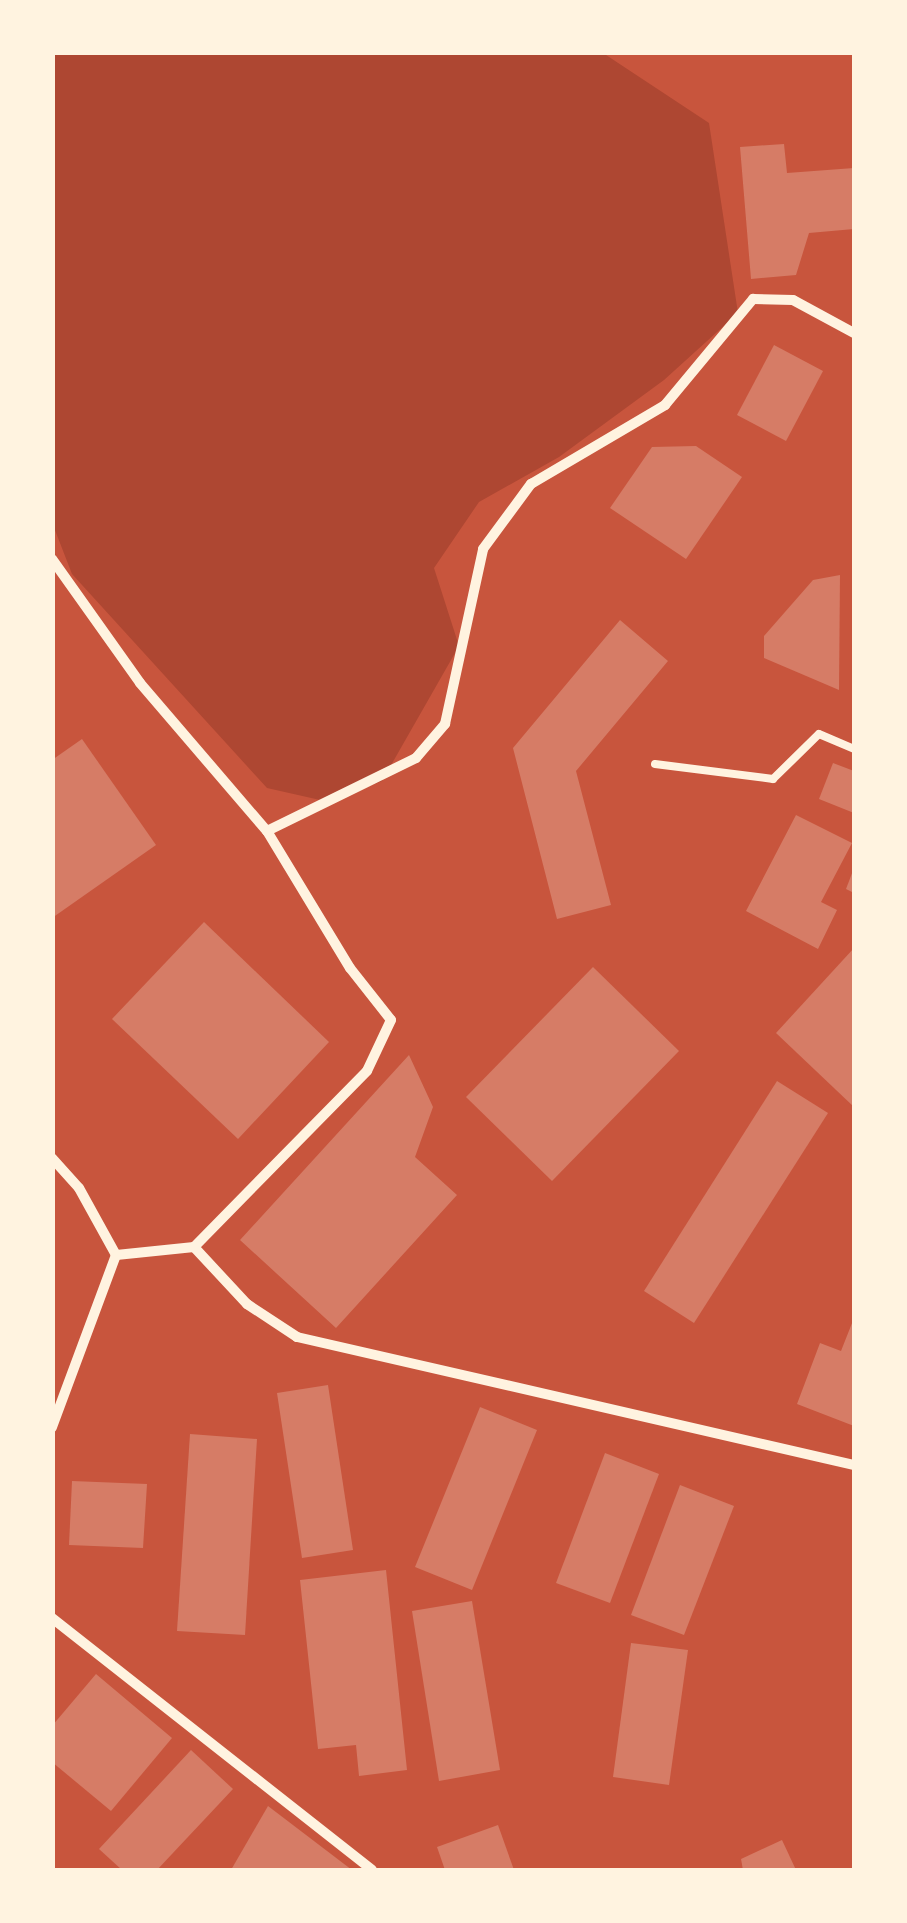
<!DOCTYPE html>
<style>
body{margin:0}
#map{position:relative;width:907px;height:1923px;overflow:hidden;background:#c8553d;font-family:"Alegreya Sans",sans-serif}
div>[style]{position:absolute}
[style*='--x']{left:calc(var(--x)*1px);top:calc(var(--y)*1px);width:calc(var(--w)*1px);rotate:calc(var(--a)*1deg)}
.green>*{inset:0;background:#ae4732}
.building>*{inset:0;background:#d67c66}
.service>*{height:8px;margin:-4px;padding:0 4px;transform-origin:4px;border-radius:4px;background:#fff3e0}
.minor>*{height:10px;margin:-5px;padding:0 5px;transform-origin:5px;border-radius:5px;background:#fff3e0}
span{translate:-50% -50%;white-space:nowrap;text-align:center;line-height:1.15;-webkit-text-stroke:8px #fff3e0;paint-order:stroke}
.frame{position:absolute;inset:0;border:55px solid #fff3e0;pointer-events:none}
</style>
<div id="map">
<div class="green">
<div style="clip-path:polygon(53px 53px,603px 53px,709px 123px,738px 313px,664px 380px,559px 457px,479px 502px,434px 568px,459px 646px,382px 781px,329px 802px,267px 788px,72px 574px,53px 525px)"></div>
</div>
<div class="building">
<div style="clip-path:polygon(784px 144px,787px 173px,854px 168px,854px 229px,809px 233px,796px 275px,751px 279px,740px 147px)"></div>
<div style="clip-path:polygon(774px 345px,823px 371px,786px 441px,737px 415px)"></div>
<div style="clip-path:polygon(696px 446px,742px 477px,686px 559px,610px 508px,652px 447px)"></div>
<div style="clip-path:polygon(840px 575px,839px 690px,764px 658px,764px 636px,813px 580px)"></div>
<div style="clip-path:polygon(620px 620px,668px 661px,576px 771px,611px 905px,557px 919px,513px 748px)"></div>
<div style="clip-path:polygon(82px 739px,156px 845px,52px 918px,52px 760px)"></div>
<div style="clip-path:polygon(833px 763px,854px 771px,854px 813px,819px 799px)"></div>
<div style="clip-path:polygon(796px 815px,852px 843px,821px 902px,837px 910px,818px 949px,746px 911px)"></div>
<div style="clip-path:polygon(854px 868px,854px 893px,846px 889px)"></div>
<div style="clip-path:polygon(204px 922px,329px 1042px,238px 1139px,112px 1019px)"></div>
<div style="clip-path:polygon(854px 948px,854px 1107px,776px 1033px)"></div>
<div style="clip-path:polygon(593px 967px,679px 1051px,552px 1181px,466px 1097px)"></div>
<div style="clip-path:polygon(409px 1055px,433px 1107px,415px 1157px,457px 1195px,336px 1328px,240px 1240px)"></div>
<div style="clip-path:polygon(777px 1081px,828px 1113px,694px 1323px,644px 1291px)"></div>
<div style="clip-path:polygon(854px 1318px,854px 1426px,797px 1404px,820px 1343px,841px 1351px)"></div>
<div style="clip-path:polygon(328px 1385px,353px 1550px,302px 1558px,277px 1393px)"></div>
<div style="clip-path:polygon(480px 1407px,537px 1430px,472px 1590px,415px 1567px)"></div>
<div style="clip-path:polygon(190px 1434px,257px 1439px,245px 1635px,177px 1631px)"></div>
<div style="clip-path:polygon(605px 1453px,659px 1474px,610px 1603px,556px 1583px)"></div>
<div style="clip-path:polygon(72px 1481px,147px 1484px,143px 1548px,69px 1545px)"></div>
<div style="clip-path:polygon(680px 1485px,734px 1506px,684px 1635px,631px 1615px)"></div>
<div style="clip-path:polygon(386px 1570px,407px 1770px,359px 1776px,356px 1745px,318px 1749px,300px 1580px)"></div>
<div style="clip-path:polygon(472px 1601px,500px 1770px,439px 1781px,412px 1611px)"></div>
<div style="clip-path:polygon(631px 1643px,688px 1650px,669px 1785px,613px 1777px)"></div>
<div style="clip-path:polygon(96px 1674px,172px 1738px,111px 1811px,52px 1762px,52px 1726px)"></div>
<div style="clip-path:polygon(191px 1750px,233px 1789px,157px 1870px,122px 1870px,99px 1849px)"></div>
<div style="clip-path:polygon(268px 1806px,352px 1870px,231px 1870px)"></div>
<div style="clip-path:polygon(498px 1825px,514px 1870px,445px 1870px,437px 1847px)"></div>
<div style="clip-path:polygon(782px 1840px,796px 1870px,743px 1870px,741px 1859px)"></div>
</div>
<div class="service">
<div style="--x:655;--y:764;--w:119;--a:7.2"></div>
<div style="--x:773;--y:779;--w:64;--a:-44.4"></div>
<div style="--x:819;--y:734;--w:38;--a:23"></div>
</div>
<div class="minor">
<div style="--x:52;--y:559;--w:152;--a:54.6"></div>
<div style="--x:140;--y:683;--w:195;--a:49.4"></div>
<div style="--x:267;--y:831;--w:160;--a:58.8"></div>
<div style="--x:350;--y:968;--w:66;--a:51.7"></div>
<div style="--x:391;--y:1020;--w:56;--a:115.2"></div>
<div style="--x:367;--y:1071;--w:247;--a:134.5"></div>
<div style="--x:194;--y:1247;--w:78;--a:174.1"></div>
<div style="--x:267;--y:831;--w:166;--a:-26.1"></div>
<div style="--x:416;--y:758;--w:45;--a:-49.5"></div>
<div style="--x:445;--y:724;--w:179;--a:-77.7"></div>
<div style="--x:483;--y:549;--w:81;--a:-53.6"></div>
<div style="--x:531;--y:484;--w:156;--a:-30.5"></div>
<div style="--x:665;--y:405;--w:138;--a:-50.3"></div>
<div style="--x:753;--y:299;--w:40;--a:1.4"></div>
<div style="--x:793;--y:300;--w:69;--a:28.4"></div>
<div style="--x:52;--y:1158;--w:40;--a:48"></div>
<div style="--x:79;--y:1188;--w:77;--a:61.1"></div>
<div style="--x:116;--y:1255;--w:184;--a:110.4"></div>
<div style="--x:194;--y:1247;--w:78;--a:47.1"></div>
<div style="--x:247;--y:1304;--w:60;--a:33.4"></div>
<div style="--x:297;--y:1337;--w:572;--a:12.94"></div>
<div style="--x:52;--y:1618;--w:407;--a:38.2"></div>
</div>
<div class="frame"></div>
</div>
